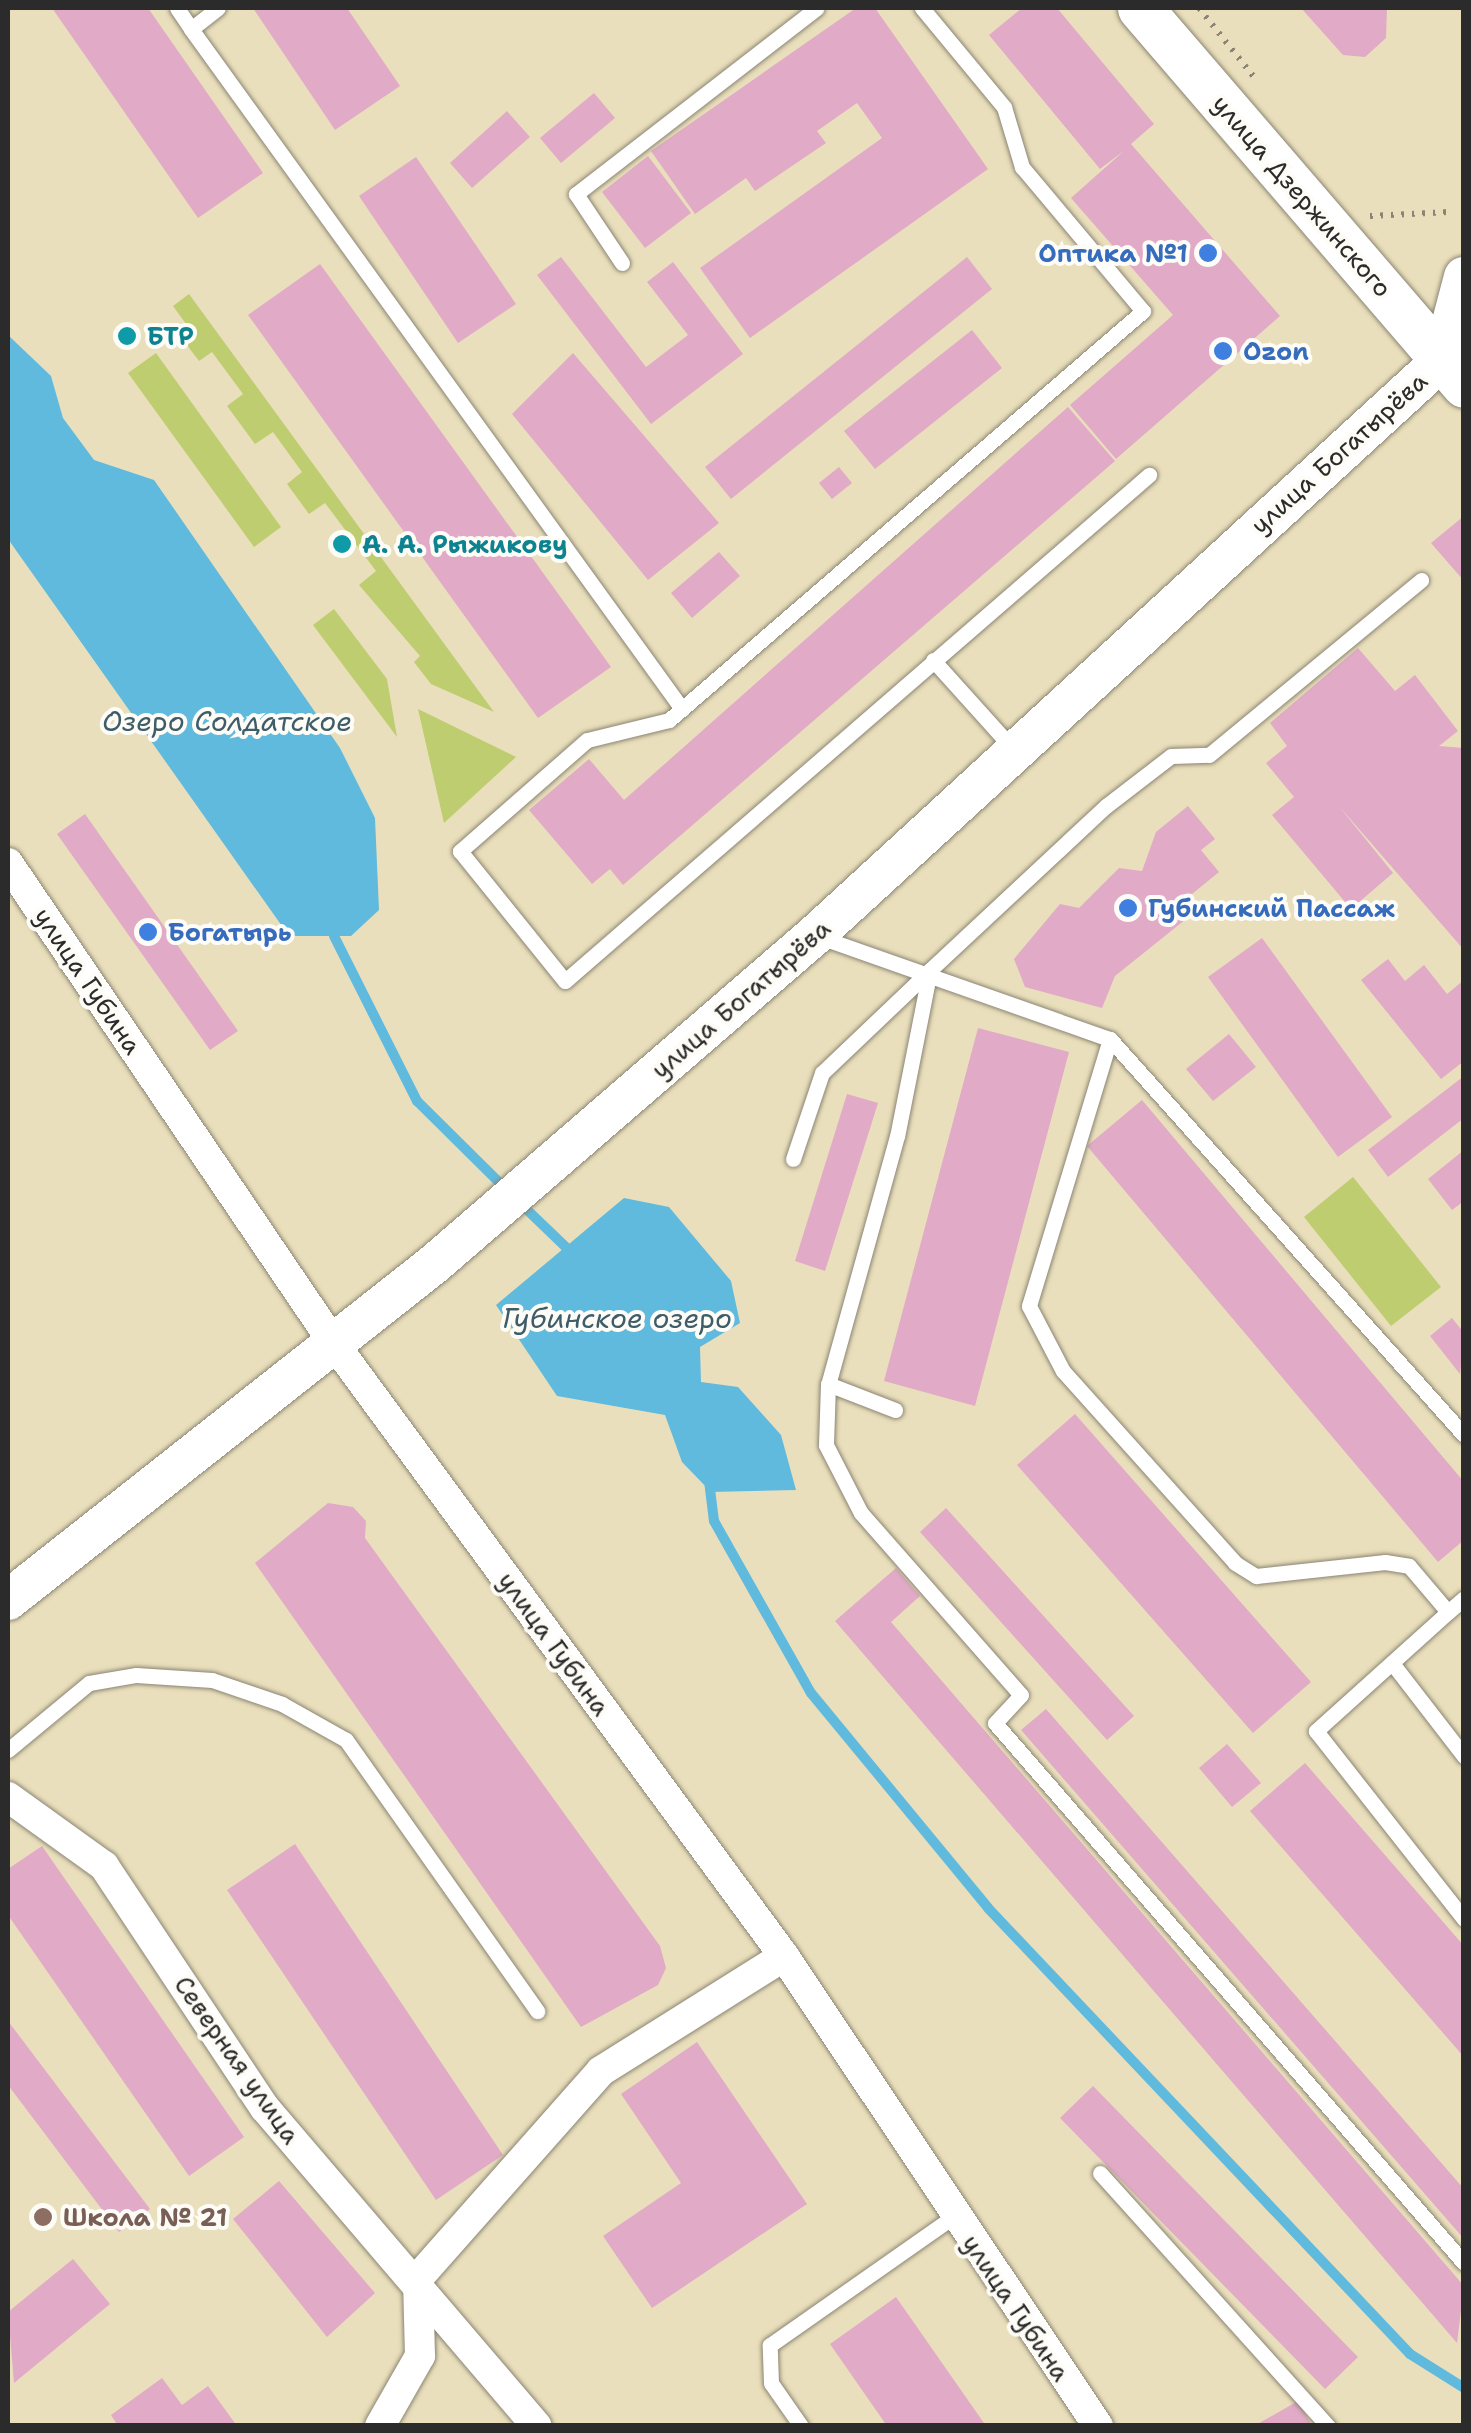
<!DOCTYPE html>
<meta charset="utf-8">
<style>
body{margin:0}
#map{position:relative;width:1471px;height:2433px;overflow:hidden;background:#eadfbc;font-family:"Shantell Sans",sans-serif}
div>[style]{position:absolute}
[style*='--x']{left:calc(var(--x)*1px);top:calc(var(--y)*1px);width:calc(var(--w)*1px);rotate:calc(var(--a)*1deg)}
.green>*{inset:0;background:#bdcd6f}
.water>*{inset:0;background:#60badd}
.stream>*{height:10px;margin:-5px;padding:0 5px;transform-origin:5px;border-radius:5px;background:#60badd}
.building>*{inset:0;background:#e1aac6}
.path>*{height:6px;margin-top:-3px;transform-origin:0;background:repeating-linear-gradient(90deg,#8a8574 0 2.5px,transparent 0 10.5px)}
.roads{filter:drop-shadow(0 0 2px #8a8574) drop-shadow(0 0 2px #8a8574)}
.service>*{height:15px;margin:-7.5px;padding:0 7.5px;transform-origin:7.5px;border-radius:7.5px;background:#fff}
.minor>*{height:30px;margin:-15px;padding:0 15px;transform-origin:15px;border-radius:15px;background:#fff}
.secondary>*{height:40px;margin:-20px;padding:0 20px;transform-origin:20px;border-radius:20px;background:#fff}
.primary>*{height:45px;margin:-22.5px;padding:0 22.5px;transform-origin:22.5px;border-radius:22.5px;background:#fff}
.dots>*{width:28px;height:28px;translate:-50% -50%;box-sizing:border-box;border:5px solid #fdfcf7;border-radius:50%}
span{translate:-50% -50%;white-space:nowrap;text-align:center;line-height:1.15;-webkit-text-stroke:8px #fdfcf7;paint-order:stroke}
.street-label{font-size:25px;color:#2b2b2b}
.shop-label{font-size:25px;color:#366cbe;font-weight:700}
.right{translate:-100% -50%;text-align:right}
.left{translate:0 -50%;text-align:left}
.culture-label{font-size:25px;color:#0d838f;font-weight:700}
.education-label{font-size:25px;color:#785e54;font-weight:700}
.water-label{font-size:28px;color:#3e5d69;font-style:italic}
.frame{position:absolute;inset:0;border:10px solid #2b2b2b;pointer-events:none}
</style>
<div id="map">
<div class="green">
<div style="clip-path:polygon(189px 294px,494px 712px,431px 684px,414px 662px,420px 656px,359px 585px,376px 571px,325px 503px,309px 514px,287px 484px,302px 472px,273px 432px,255px 444px,227px 406px,243px 394px,212px 352px,199px 361px,180px 336px,189px 328px,173px 306px)"></div>
<div style="clip-path:polygon(156px 353px,281px 527px,254px 547px,128px 373px)"></div>
<div style="clip-path:polygon(334px 609px,387px 679px,397px 737px,313px 625px)"></div>
<div style="clip-path:polygon(418px 709px,516px 757px,444px 823px)"></div>
<div style="clip-path:polygon(1353px 1177px,1441px 1287px,1391px 1326px,1304px 1217px)"></div>
</div>
<div class="water">
<div style="clip-path:polygon(8px 335px,51px 376px,63px 418px,94px 460px,154px 480px,340px 748px,375px 818px,379px 910px,351px 936px,289px 936px,8px 539px)"></div>
<div style="clip-path:polygon(624px 1198px,669px 1207px,731px 1281px,740px 1323px,700px 1347px,701px 1382px,738px 1387px,781px 1435px,796px 1490px,711px 1492px,682px 1462px,665px 1415px,557px 1396px,496px 1305px)"></div>
</div>
<div class="stream">
<div style="--x:334;--y:936;--w:185;--a:63.3"></div>
<div style="--x:417;--y:1101;--w:124;--a:44.7"></div>
<div style="--x:521;--y:1204;--w:72;--a:43.9"></div>
<div style="--x:709;--y:1481;--w:40;--a:82.9"></div>
<div style="--x:714;--y:1521;--w:197;--a:60.6"></div>
<div style="--x:811;--y:1693;--w:278;--a:50.5"></div>
<div style="--x:988;--y:1908;--w:614;--a:46.58"></div>
<div style="--x:1410;--y:2354;--w:64;--a:32.2"></div>
</div>
<div class="building">
<div style="clip-path:polygon(52px 8px,148px 8px,263px 173px,198px 218px)"></div>
<div style="clip-path:polygon(253px 8px,347px 8px,400px 86px,335px 130px)"></div>
<div style="clip-path:polygon(856px 8px,875px 8px,988px 169px,750px 338px,700px 268px,882px 138px,857px 103px,817px 131px,826px 143px,755px 191px,746px 178px,695px 214px,651px 151px)"></div>
<div style="clip-path:polygon(1022px 8px,1057px 8px,1154px 124px,1131px 144px,1280px 316px,1116px 459px,1070px 405px,1173px 315px,1071px 198px,1125px 150px,1100px 169px,989px 35px)"></div>
<div style="clip-path:polygon(1301px 8px,1387px 8px,1386px 38px,1365px 57px,1343px 55px)"></div>
<div style="clip-path:polygon(594px 93px,615px 118px,561px 163px,540px 138px)"></div>
<div style="clip-path:polygon(507px 111px,530px 137px,472px 188px,450px 163px)"></div>
<div style="clip-path:polygon(648px 156px,691px 213px,645px 248px,602px 192px)"></div>
<div style="clip-path:polygon(416px 157px,516px 304px,458px 343px,359px 196px)"></div>
<div style="clip-path:polygon(561px 257px,646px 367px,688px 335px,647px 282px,673px 262px,743px 354px,651px 424px,537px 275px)"></div>
<div style="clip-path:polygon(967px 257px,992px 289px,731px 499px,705px 467px)"></div>
<div style="clip-path:polygon(320px 264px,611px 667px,538px 718px,248px 315px)"></div>
<div style="clip-path:polygon(972px 330px,1002px 368px,875px 469px,844px 431px)"></div>
<div style="clip-path:polygon(573px 353px,719px 523px,648px 580px,512px 414px)"></div>
<div style="clip-path:polygon(1068px 407px,1115px 461px,623px 885px,610px 869px,592px 884px,529px 810px,589px 759px,624px 800px)"></div>
<div style="clip-path:polygon(839px 467px,852px 483px,832px 499px,819px 483px)"></div>
<div style="clip-path:polygon(1464px 516px,1464px 581px,1431px 543px)"></div>
<div style="clip-path:polygon(719px 552px,740px 576px,692px 618px,671px 593px)"></div>
<div style="clip-path:polygon(1358px 648px,1395px 691px,1415px 675px,1458px 731px,1439px 746px,1464px 748px,1464px 950px,1338px 805px,1393px 873px,1351px 909px,1272px 815px,1294px 797px,1266px 763px,1287px 746px,1270px 723px)"></div>
<div style="clip-path:polygon(1188px 806px,1215px 839px,1201px 850px,1219px 872px,1176px 907px,1186px 919px,1115px 976px,1102px 1008px,1025px 987px,1014px 959px,1060px 904px,1079px 908px,1119px 868px,1142px 871px,1156px 832px)"></div>
<div style="clip-path:polygon(85px 814px,238px 1031px,210px 1050px,57px 834px)"></div>
<div style="clip-path:polygon(1262px 938px,1392px 1117px,1338px 1157px,1208px 977px)"></div>
<div style="clip-path:polygon(1388px 959px,1405px 981px,1424px 965px,1447px 994px,1464px 980px,1464px 1061px,1441px 1079px,1361px 980px)"></div>
<div style="clip-path:polygon(978px 1028px,1069px 1052px,975px 1406px,884px 1381px)"></div>
<div style="clip-path:polygon(1229px 1034px,1256px 1067px,1213px 1101px,1186px 1069px)"></div>
<div style="clip-path:polygon(1464px 1076px,1464px 1118px,1388px 1177px,1368px 1150px)"></div>
<div style="clip-path:polygon(847px 1094px,878px 1103px,825px 1271px,795px 1261px)"></div>
<div style="clip-path:polygon(1142px 1100px,1464px 1482px,1464px 1540px,1438px 1562px,1087px 1146px)"></div>
<div style="clip-path:polygon(1464px 1150px,1464px 1201px,1452px 1210px,1428px 1179px)"></div>
<div style="clip-path:polygon(1452px 1318px,1464px 1333px,1460px 1374px,1430px 1336px)"></div>
<div style="clip-path:polygon(1075px 1414px,1311px 1682px,1253px 1733px,1017px 1465px)"></div>
<div style="clip-path:polygon(328px 1503px,353px 1507px,366px 1521px,365px 1538px,660px 1946px,666px 1968px,658px 1985px,581px 2027px,255px 1563px)"></div>
<div style="clip-path:polygon(946px 1508px,1134px 1716px,1107px 1740px,920px 1532px)"></div>
<div style="clip-path:polygon(896px 1568px,920px 1596px,891px 1622px,1464px 2286px,1457px 2343px,835px 1621px)"></div>
<div style="clip-path:polygon(1046px 1709px,1464px 2189px,1464px 2239px,1021px 1730px)"></div>
<div style="clip-path:polygon(1227px 1744px,1261px 1783px,1232px 1807px,1199px 1768px)"></div>
<div style="clip-path:polygon(1305px 1763px,1464px 1946px,1464px 2057px,1250px 1811px)"></div>
<div style="clip-path:polygon(295px 1844px,503px 2155px,436px 2200px,227px 1890px)"></div>
<div style="clip-path:polygon(42px 1846px,244px 2137px,189px 2176px,8px 1915px,8px 1869px)"></div>
<div style="clip-path:polygon(8px 2021px,150px 2209px,119px 2232px,8px 2085px)"></div>
<div style="clip-path:polygon(697px 2042px,807px 2204px,652px 2308px,603px 2236px,681px 2183px,621px 2094px)"></div>
<div style="clip-path:polygon(1093px 2086px,1358px 2357px,1325px 2389px,1060px 2118px)"></div>
<div style="clip-path:polygon(279px 2181px,375px 2293px,327px 2337px,233px 2219px)"></div>
<div style="clip-path:polygon(73px 2259px,110px 2304px,14px 2383px,8px 2312px)"></div>
<div style="clip-path:polygon(896px 2297px,986px 2426px,887px 2426px,830px 2344px)"></div>
<div style="clip-path:polygon(162px 2378px,182px 2405px,208px 2386px,237px 2426px,118px 2426px,111px 2415px)"></div>
<div style="clip-path:polygon(1298px 2401px,1312px 2426px,1254px 2426px)"></div>
</div>
<div class="path">
<div style="--x:1199;--y:8;--w:88;--a:51.4"></div>
<div style="--x:1370;--y:216;--w:79;--a:-2.9"></div>
</div>
<div class="roads">
<div class="service">
<div style="--x:177;--y:8;--w:25;--a:56"></div>
<div style="--x:191;--y:29;--w:34;--a:-38"></div>
<div style="--x:922;--y:8;--w:129;--a:50.4"></div>
<div style="--x:1004;--y:107;--w:63;--a:73.3"></div>
<div style="--x:1022;--y:167;--w:188;--a:50"></div>
<div style="--x:1143;--y:311;--w:626;--a:139.21"></div>
<div style="--x:669;--y:720;--w:84;--a:166.3"></div>
<div style="--x:587;--y:740;--w:169;--a:138.8"></div>
<div style="--x:460;--y:851;--w:167;--a:51.1"></div>
<div style="--x:565;--y:981;--w:773;--a:-40.91"></div>
<div style="--x:191;--y:29;--w:839;--a:54.17"></div>
<div style="--x:622;--y:263;--w:83;--a:-123.7"></div>
<div style="--x:576;--y:194;--w:304;--a:-37.7"></div>
<div style="--x:933;--y:660;--w:120;--a:48"></div>
<div style="--x:817;--y:936;--w:311;--a:19.4"></div>
<div style="--x:1110;--y:1039;--w:279;--a:106.9"></div>
<div style="--x:1029;--y:1306;--w:73;--a:62.4"></div>
<div style="--x:1063;--y:1371;--w:258;--a:48.1"></div>
<div style="--x:1235;--y:1563;--w:25;--a:32"></div>
<div style="--x:1256;--y:1576;--w:130;--a:-6.2"></div>
<div style="--x:1385;--y:1562;--w:24;--a:9"></div>
<div style="--x:1409;--y:1566;--w:60;--a:49.7"></div>
<div style="--x:1448;--y:1612;--w:21;--a:-41"></div>
<div style="--x:930;--y:970;--w:241;--a:-43"></div>
<div style="--x:1106;--y:806;--w:82;--a:-37.6"></div>
<div style="--x:1171;--y:756;--w:38;--a:-2"></div>
<div style="--x:1209;--y:755;--w:275;--a:-39.5"></div>
<div style="--x:1110;--y:1039;--w:531;--a:48.21"></div>
<div style="--x:793;--y:1159;--w:91;--a:-71.4"></div>
<div style="--x:822;--y:1073;--w:149;--a:-43.6"></div>
<div style="--x:930;--y:970;--w:169;--a:101.2"></div>
<div style="--x:897;--y:1136;--w:257;--a:105.5"></div>
<div style="--x:828;--y:1384;--w:72;--a:21.2"></div>
<div style="--x:828;--y:1384;--w:61;--a:91.9"></div>
<div style="--x:826;--y:1445;--w:76;--a:62.8"></div>
<div style="--x:861;--y:1513;--w:242;--a:48.7"></div>
<div style="--x:1021;--y:1695;--w:38;--a:133"></div>
<div style="--x:995;--y:1723;--w:715;--a:49.03"></div>
<div style="--x:1448;--y:1612;--w:178;--a:138"></div>
<div style="--x:1316;--y:1731;--w:239;--a:51.8"></div>
<div style="--x:1392;--y:1663;--w:118;--a:52.3"></div>
<div style="--x:8;--y:1750;--w:105;--a:-39.6"></div>
<div style="--x:89;--y:1683;--w:48;--a:-9.7"></div>
<div style="--x:136;--y:1675;--w:76;--a:3.8"></div>
<div style="--x:212;--y:1680;--w:74;--a:18.9"></div>
<div style="--x:282;--y:1704;--w:73;--a:29.4"></div>
<div style="--x:346;--y:1740;--w:332;--a:54.8"></div>
<div style="--x:1100;--y:2173;--w:341;--a:48"></div>
<div style="--x:801;--y:2426;--w:52;--a:-124.9"></div>
<div style="--x:771;--y:2383;--w:38;--a:-92"></div>
<div style="--x:770;--y:2345;--w:225;--a:-35"></div>
</div>
<div class="minor">
<div style="--x:8;--y:863;--w:582;--a:55.85"></div>
<div style="--x:335;--y:1345;--w:758;--a:53.69"></div>
<div style="--x:784;--y:1956;--w:565;--a:56.25"></div>
<div style="--x:8;--y:1797;--w:118;--a:35.7"></div>
<div style="--x:104;--y:1866;--w:291;--a:56.4"></div>
<div style="--x:265;--y:2108;--w:418;--a:49.5"></div>
<div style="--x:380;--y:2426;--w:81;--a:-60.3"></div>
<div style="--x:420;--y:2356;--w:78;--a:-91.5"></div>
<div style="--x:418;--y:2278;--w:276;--a:-48.5"></div>
<div style="--x:601;--y:2071;--w:216;--a:-32.1"></div>
</div>
<div class="secondary">
<div style="--x:8;--y:1600;--w:541;--a:-38.25"></div>
<div style="--x:433;--y:1265;--w:505;--a:-40.82"></div>
<div style="--x:815;--y:935;--w:851;--a:-42.52"></div>
<div style="--x:1442;--y:360;--w:86;--a:-75.2"></div>
</div>
<div class="primary">
<div style="--x:1140;--y:8;--w:497;--a:49.3"></div>
</div>
</div>
<div class="dots">
<div style="left:1208px;top:253px;background:#3f7fe0"></div>
<div style="left:127px;top:336px;background:#0f9aa8"></div>
<div style="left:1223px;top:351px;background:#3f7fe0"></div>
<div style="left:342px;top:544px;background:#0f9aa8"></div>
<div style="left:1128px;top:908px;background:#3f7fe0"></div>
<div style="left:148px;top:932px;background:#3f7fe0"></div>
<div style="left:43px;top:2217px;background:#8d6e63"></div>
</div>
<div class="street-label">
<span style="left:1302px;top:196px;rotate:49deg">улица Дзержинского</span>
<span style="left:1339px;top:453px;rotate:-42deg">улица Богатырёва</span>
<span style="left:88px;top:981px;rotate:56deg">улица Губина</span>
<span style="left:741px;top:999px;rotate:-41deg">улица Богатырёва</span>
<span style="left:554px;top:1644px;rotate:54deg">улица Губина</span>
<span style="left:237px;top:2060px;rotate:55deg">Северная улица</span>
<span style="left:1016px;top:2308px;rotate:56deg">улица Губина</span>
</div>
<div class="shop-label">
<span class="right" style="left:1188px;top:253px">Оптика №1</span>
<span class="left" style="left:1243px;top:351px">Ozon</span>
<span class="left" style="left:1148px;top:908px">Губинский Пассаж</span>
<span class="left" style="left:168px;top:932px">Богатырь</span>
</div>
<div class="culture-label">
<span class="left" style="left:147px;top:336px">БТР</span>
<span class="left" style="left:362px;top:544px">А. А. Рыжикову</span>
</div>
<div class="education-label">
<span class="left" style="left:63px;top:2217px">Школа № 21</span>
</div>
<div class="water-label">
<span style="left:227px;top:721px">Озеро Солдатское</span>
<span style="left:617px;top:1318px">Губинское озеро</span>
</div>
<div class="frame"></div>
</div>
